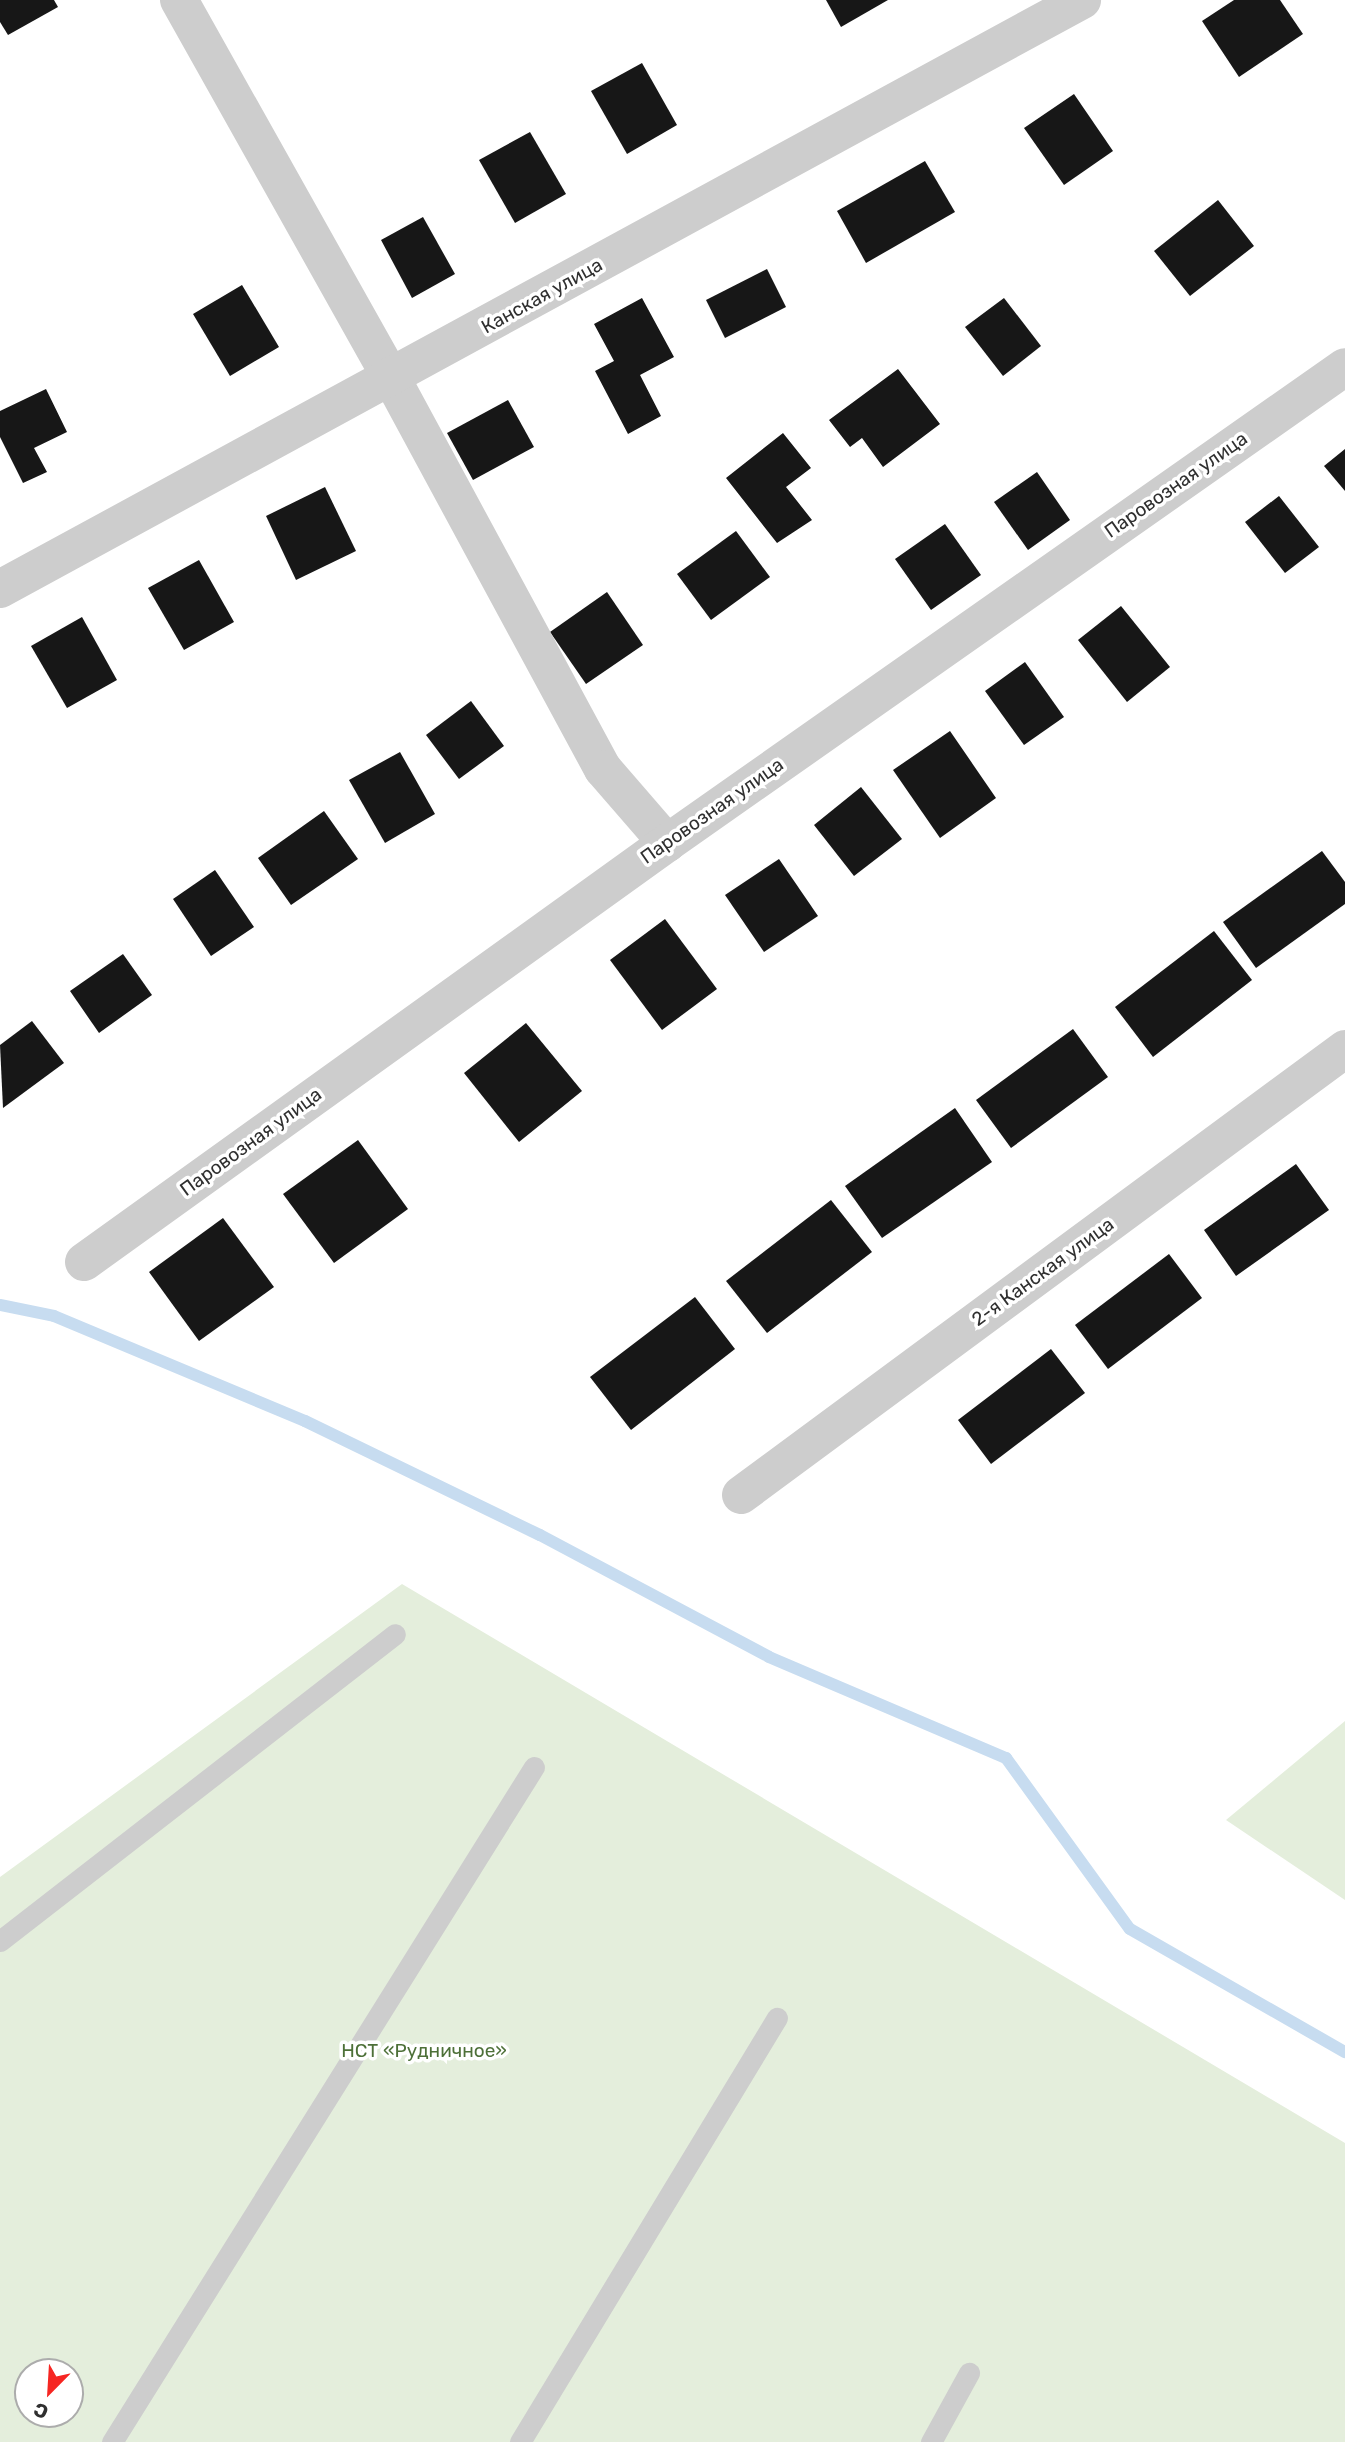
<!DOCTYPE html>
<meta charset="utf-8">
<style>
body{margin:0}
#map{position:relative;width:1345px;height:2442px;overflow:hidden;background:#fff;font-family:Rubik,sans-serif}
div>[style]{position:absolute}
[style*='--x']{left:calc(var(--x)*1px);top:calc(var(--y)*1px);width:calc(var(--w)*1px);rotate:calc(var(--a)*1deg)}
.green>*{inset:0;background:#e4eedc}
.stream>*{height:12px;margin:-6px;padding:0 6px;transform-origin:6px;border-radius:6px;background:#c7dcf0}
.building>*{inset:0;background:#171717}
.lane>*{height:21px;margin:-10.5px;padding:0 10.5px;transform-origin:10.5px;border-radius:10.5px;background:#cdcdcd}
.street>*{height:38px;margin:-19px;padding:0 19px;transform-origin:19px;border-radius:19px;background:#cdcdcd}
span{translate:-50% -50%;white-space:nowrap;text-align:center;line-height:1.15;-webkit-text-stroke:7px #fff;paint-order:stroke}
.street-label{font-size:19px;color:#303030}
.park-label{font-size:19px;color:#4d7038}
.north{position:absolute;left:14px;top:2358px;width:70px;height:70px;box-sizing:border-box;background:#fff;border:2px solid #acacac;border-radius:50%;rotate:204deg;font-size:19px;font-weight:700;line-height:28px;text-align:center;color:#303030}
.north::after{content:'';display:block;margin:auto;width:24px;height:32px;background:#f62622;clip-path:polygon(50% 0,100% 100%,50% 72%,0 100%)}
</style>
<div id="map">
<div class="green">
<div style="clip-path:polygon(evenodd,402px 1584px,1345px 2143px,1345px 2442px,0 2442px,0 1877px,402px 1584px,28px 2372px,70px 2372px,70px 2414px,28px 2414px,28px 2372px)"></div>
<div style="clip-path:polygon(1345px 1721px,1345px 1900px,1226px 1820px)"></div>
</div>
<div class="stream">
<div style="--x:0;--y:1305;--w:55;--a:11.5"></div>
<div style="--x:54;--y:1316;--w:272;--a:22.7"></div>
<div style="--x:305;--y:1421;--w:261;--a:25.9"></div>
<div style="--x:540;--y:1535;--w:259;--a:28"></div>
<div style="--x:769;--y:1657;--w:258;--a:23.1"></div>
<div style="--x:1006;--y:1758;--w:211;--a:54.1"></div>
<div style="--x:1130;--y:1929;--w:248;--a:29.8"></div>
</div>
<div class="building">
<div style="clip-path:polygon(0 0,54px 0,58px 7px,8px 35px,0 22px)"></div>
<div style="clip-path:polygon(826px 0,888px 0,841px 27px)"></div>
<div style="clip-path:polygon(1234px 0,1280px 0,1303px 34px,1239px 77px,1202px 21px)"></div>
<div style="clip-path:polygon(642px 63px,677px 125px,627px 154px,591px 91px)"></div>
<div style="clip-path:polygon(1074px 94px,1113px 151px,1064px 185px,1024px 128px)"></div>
<div style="clip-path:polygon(530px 132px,566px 194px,515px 223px,479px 160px)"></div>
<div style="clip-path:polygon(925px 161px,955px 212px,866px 263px,837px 211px)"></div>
<div style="clip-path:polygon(1218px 200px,1254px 246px,1190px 296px,1154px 251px)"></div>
<div style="clip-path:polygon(423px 217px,455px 274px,412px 298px,381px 240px)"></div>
<div style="clip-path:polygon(767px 269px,786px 307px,725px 338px,706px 300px)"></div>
<div style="clip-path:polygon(242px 285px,279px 347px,230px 376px,193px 314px)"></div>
<div style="clip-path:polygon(642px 298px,674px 357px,640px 375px,661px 416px,628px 434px,595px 371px,614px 361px,594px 324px)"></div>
<div style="clip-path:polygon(1004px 298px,1041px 346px,1003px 376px,965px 327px)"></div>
<div style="clip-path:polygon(898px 369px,940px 424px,883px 467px,862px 438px,850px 447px,829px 420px)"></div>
<div style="clip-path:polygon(46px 389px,67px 432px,34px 448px,47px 472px,23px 483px,0 437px,0 411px)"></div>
<div style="clip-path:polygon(508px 400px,534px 447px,473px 480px,447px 433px)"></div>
<div style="clip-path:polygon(783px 433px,811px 468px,786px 487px,812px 520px,777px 543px,726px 478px)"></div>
<div style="clip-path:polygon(1345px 449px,1345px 491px,1324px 466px)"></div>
<div style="clip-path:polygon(1037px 472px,1070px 520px,1028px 550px,994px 502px)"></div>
<div style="clip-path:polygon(325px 487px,356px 551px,296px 580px,266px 516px)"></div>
<div style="clip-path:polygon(1279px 496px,1319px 547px,1285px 573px,1245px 522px)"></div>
<div style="clip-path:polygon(945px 524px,981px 575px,931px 610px,895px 559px)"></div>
<div style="clip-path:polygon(736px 531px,770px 577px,711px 620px,677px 574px)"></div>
<div style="clip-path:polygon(199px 560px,234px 622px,184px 650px,148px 588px)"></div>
<div style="clip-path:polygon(607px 592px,643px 645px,586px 684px,550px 632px)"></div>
<div style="clip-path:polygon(1121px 606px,1170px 667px,1127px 702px,1078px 640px)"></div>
<div style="clip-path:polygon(82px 617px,117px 680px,67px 708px,31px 646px)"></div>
<div style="clip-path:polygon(1025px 662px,1064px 717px,1024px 745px,985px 691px)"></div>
<div style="clip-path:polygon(471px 701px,504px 746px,459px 779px,426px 735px)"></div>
<div style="clip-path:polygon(950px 731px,996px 798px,940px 838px,893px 770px)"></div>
<div style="clip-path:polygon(400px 752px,435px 814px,385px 843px,349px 780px)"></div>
<div style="clip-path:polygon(861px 787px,902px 839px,854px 876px,814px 825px)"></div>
<div style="clip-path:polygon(324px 811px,358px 859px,291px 905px,258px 858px)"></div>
<div style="clip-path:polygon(1322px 851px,1345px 882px,1345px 904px,1256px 968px,1223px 922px)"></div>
<div style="clip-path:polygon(779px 859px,818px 916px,764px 952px,725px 895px)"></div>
<div style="clip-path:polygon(215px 870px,254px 927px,211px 956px,173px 899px)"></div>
<div style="clip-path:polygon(665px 919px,717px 989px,662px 1030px,610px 960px)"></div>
<div style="clip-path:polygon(1214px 931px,1252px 980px,1153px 1057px,1115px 1007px)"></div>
<div style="clip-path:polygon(123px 954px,152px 995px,99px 1033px,70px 991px)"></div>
<div style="clip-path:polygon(32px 1021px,64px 1063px,3px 1108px,0 1045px)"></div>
<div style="clip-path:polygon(526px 1023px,582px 1091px,519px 1142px,464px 1073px)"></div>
<div style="clip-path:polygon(1073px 1029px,1108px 1077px,1011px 1148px,976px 1100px)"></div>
<div style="clip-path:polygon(955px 1108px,992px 1162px,882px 1238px,845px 1186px)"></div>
<div style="clip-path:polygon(358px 1140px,408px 1209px,334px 1263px,283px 1194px)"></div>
<div style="clip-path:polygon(1296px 1164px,1329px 1210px,1236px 1276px,1204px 1230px)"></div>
<div style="clip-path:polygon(831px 1200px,872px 1252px,767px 1333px,726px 1281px)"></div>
<div style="clip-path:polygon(223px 1218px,274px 1287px,199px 1341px,149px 1272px)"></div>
<div style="clip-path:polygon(1169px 1254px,1202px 1298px,1108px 1369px,1075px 1325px)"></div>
<div style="clip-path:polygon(695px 1297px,735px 1349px,631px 1430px,590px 1377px)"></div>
<div style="clip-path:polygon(1051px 1349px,1085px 1393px,991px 1464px,958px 1420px)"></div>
</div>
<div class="lane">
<div style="--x:0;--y:1941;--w:500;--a:-37.85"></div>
<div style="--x:112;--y:2442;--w:796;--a:-57.99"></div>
<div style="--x:520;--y:2442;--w:496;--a:-58.8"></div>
<div style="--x:931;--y:2442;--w:79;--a:-61.2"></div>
</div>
<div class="street">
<div style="--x:179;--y:0;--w:435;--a:60.7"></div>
<div style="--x:392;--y:379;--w:443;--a:61.6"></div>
<div style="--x:603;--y:769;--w:98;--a:49.1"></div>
<div style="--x:0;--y:589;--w:1232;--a:-28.56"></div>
<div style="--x:84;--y:1262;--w:718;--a:-35.7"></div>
<div style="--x:667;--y:843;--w:828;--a:-35.07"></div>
<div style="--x:741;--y:1495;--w:751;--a:-36.44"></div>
</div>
<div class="street-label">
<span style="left:542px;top:296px;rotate:-29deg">Канская улица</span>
<span style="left:1176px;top:485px;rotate:-35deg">Паровозная улица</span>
<span style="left:712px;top:811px;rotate:-35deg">Паровозная улица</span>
<span style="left:251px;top:1142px;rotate:-36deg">Паровозная улица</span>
<span style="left:1043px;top:1272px;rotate:-36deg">2-я Канская улица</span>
</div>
<div class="park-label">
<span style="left:424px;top:2051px">НСТ «Рудничное»</span>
</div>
<div class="north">С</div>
</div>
